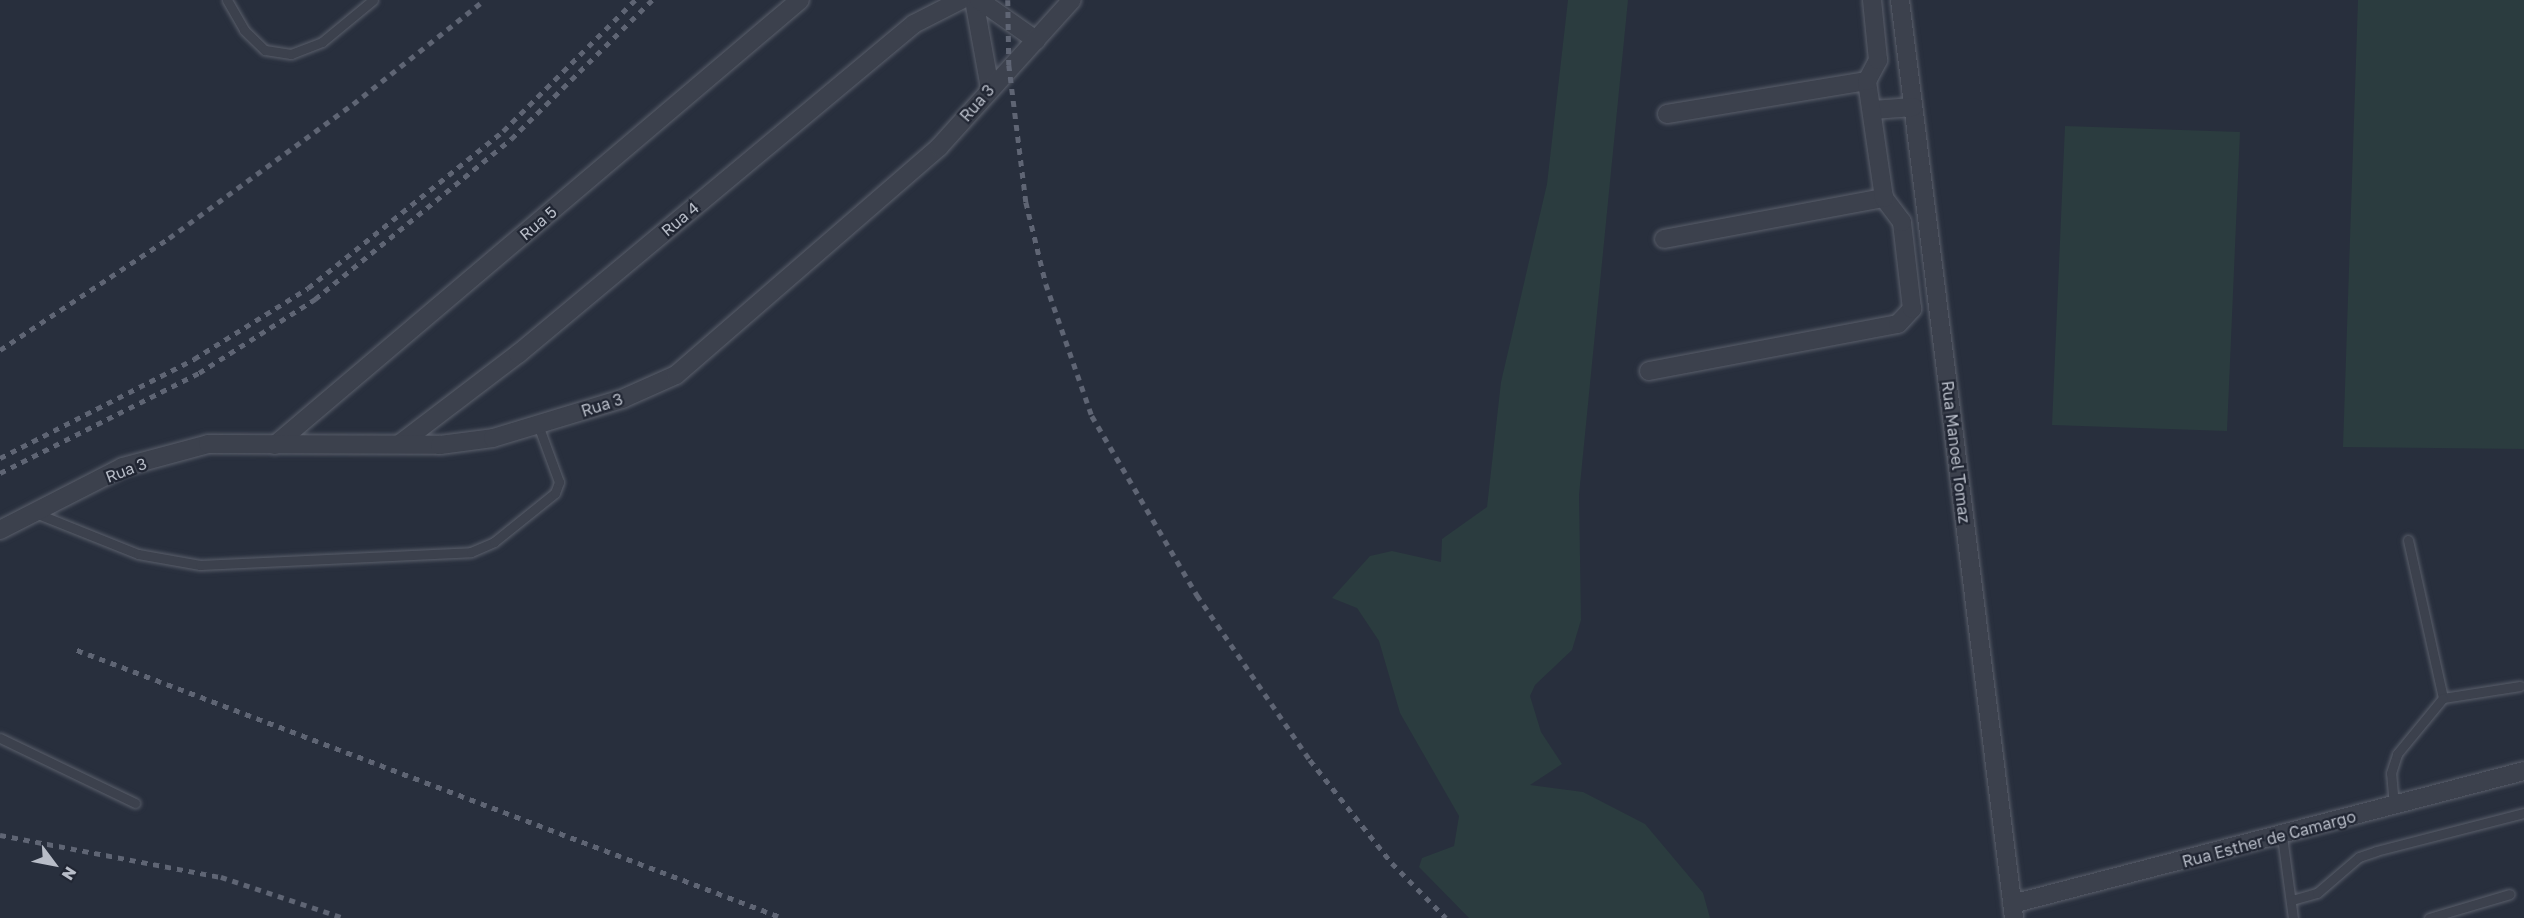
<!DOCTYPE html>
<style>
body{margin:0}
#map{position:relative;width:2524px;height:918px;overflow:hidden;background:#282f3d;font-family:"Golos Text",sans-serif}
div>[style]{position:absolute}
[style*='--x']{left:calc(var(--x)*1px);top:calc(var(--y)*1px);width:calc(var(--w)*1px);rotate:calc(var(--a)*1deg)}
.green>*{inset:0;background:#2b3c3f}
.roads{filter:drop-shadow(0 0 2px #5a5f6b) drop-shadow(0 0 2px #5a5f6b)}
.service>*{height:9px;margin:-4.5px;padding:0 4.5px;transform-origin:4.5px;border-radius:4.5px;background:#3c414d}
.minor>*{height:18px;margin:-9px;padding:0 9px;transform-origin:9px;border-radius:9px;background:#3c414d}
.rail>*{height:4.5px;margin-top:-2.25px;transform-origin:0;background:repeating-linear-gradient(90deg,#5f6574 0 6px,transparent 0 12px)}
span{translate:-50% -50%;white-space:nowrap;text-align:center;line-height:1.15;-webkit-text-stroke:4.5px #212633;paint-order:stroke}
.street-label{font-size:16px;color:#b8bdc8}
.north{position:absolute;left:24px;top:834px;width:60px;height:60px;-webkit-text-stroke:4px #212633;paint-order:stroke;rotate:122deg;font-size:16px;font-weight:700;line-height:24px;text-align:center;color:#b8bdc8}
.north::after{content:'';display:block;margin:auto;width:21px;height:27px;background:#b8bdc8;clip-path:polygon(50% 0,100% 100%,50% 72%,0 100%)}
</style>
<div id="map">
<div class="green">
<div style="clip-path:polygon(1568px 0,1628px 0,1579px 495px,1581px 620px,1572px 650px,1535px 685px,1530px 696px,1541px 732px,1562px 764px,1530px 785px,1583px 792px,1645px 824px,1703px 893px,1710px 918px,1469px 918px,1419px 867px,1422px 858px,1454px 846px,1459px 816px,1400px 713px,1379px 641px,1357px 608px,1332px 598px,1370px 556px,1392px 551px,1441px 562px,1442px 539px,1487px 507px,1501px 382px,1547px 184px)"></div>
<div style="clip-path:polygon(2358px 0,2524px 0,2524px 449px,2343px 447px)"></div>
<div style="clip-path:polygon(2065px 126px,2240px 132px,2227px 431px,2052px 425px)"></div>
</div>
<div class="roads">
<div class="service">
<div style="--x:227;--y:0;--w:34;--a:60"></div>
<div style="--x:244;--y:30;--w:29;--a:44"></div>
<div style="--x:265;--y:50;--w:26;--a:9"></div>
<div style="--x:291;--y:54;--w:33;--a:-21"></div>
<div style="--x:322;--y:42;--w:66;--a:-39.5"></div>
<div style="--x:38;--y:514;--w:108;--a:21.8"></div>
<div style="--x:138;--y:554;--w:63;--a:10.1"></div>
<div style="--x:200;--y:565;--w:271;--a:-2.7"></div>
<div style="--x:471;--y:552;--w:25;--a:-23"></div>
<div style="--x:494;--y:542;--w:78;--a:-38.8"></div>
<div style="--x:555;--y:493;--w:12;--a:-70"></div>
<div style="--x:559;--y:482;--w:61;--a:-110.2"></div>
<div style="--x:2408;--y:540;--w:162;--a:77.5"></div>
<div style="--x:2443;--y:698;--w:78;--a:-8.9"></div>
<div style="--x:0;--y:738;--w:150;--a:25.7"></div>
<div style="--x:2394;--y:806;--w:33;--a:-95"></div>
<div style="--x:2391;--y:773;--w:20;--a:-72"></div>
<div style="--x:2397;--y:754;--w:72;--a:-50.6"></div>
<div style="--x:2282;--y:836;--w:83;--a:82.4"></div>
<div style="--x:2292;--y:900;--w:26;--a:-16"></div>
<div style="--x:2317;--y:893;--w:55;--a:-40.6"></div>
<div style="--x:2359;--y:857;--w:18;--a:-19"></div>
<div style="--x:2376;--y:851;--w:153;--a:-14.4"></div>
<div style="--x:2429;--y:918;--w:84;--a:-16.5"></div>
</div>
<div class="minor">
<div style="--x:974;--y:0;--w:89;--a:79.7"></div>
<div style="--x:979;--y:0;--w:70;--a:35.1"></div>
<div style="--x:1900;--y:0;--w:925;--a:82.92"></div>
<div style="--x:1873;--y:110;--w:40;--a:-4.3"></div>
<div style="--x:1667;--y:114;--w:203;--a:-9.4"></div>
<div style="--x:1664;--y:239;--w:224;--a:-10.6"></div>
<div style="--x:1649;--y:371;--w:253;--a:-10.7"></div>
<div style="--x:1898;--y:324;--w:21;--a:-47"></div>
<div style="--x:1912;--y:309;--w:88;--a:-96.6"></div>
<div style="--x:1902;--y:222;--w:30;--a:-127"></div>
<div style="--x:1884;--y:198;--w:118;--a:-98.3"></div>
<div style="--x:1867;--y:81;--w:24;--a:-62"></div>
<div style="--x:1878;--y:60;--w:60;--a:-95.7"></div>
<div style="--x:401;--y:443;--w:147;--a:-37.3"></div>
<div style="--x:518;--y:354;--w:515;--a:-39.81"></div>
<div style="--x:914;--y:24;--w:53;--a:-27.1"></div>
<div style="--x:275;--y:445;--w:688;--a:-40.29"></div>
<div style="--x:0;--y:530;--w:138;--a:-27.1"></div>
<div style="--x:123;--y:467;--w:88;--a:-15.1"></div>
<div style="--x:208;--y:444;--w:232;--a:0.2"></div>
<div style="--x:440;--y:445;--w:53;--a:-7.5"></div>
<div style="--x:493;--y:438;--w:135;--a:-16.8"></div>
<div style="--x:622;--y:399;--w:59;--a:-24"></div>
<div style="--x:676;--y:375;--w:348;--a:-40.9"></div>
<div style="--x:939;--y:147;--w:198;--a:-47.9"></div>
<div style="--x:2012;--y:904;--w:529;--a:-14.56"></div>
</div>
</div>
<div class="rail">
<div style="--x:1008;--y:0;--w:65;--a:89.1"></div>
<div style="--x:1009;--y:65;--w:138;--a:82.9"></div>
<div style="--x:1026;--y:202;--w:84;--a:76.3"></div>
<div style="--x:1046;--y:284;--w:140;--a:70.8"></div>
<div style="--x:1092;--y:416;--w:208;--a:59.6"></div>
<div style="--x:1197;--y:595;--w:200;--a:55.6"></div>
<div style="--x:1310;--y:760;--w:132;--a:51.5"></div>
<div style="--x:1392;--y:863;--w:77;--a:45.5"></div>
<div style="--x:0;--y:350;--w:203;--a:-33.5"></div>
<div style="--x:169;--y:238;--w:228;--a:-36.1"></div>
<div style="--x:353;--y:104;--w:167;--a:-38.4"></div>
<div style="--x:0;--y:458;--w:218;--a:-27"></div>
<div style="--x:194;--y:359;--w:134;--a:-31.9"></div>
<div style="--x:308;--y:288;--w:250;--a:-38.8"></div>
<div style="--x:503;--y:131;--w:186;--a:-44.8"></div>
<div style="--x:0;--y:473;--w:223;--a:-26.7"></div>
<div style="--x:199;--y:373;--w:138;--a:-32.5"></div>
<div style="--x:315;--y:299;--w:253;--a:-39.2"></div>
<div style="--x:511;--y:139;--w:198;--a:-44.6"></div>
<div style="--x:77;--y:650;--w:755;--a:20.79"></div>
<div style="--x:0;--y:835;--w:225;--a:10.8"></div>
<div style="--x:221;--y:877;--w:130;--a:18.4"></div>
</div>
<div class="street-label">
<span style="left:977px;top:103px;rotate:-49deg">Rua 3</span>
<span style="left:680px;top:219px;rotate:-40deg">Rua 4</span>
<span style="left:538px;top:223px;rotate:-40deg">Rua 5</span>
<span style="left:602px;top:405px;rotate:-18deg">Rua 3</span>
<span style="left:1956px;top:452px;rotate:83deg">Rua Manoel Tomaz</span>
<span style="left:126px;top:470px;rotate:-21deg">Rua 3</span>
<span style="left:2269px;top:839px;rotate:-15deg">Rua Esther de Camargo</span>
</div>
<div class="north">N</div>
</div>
